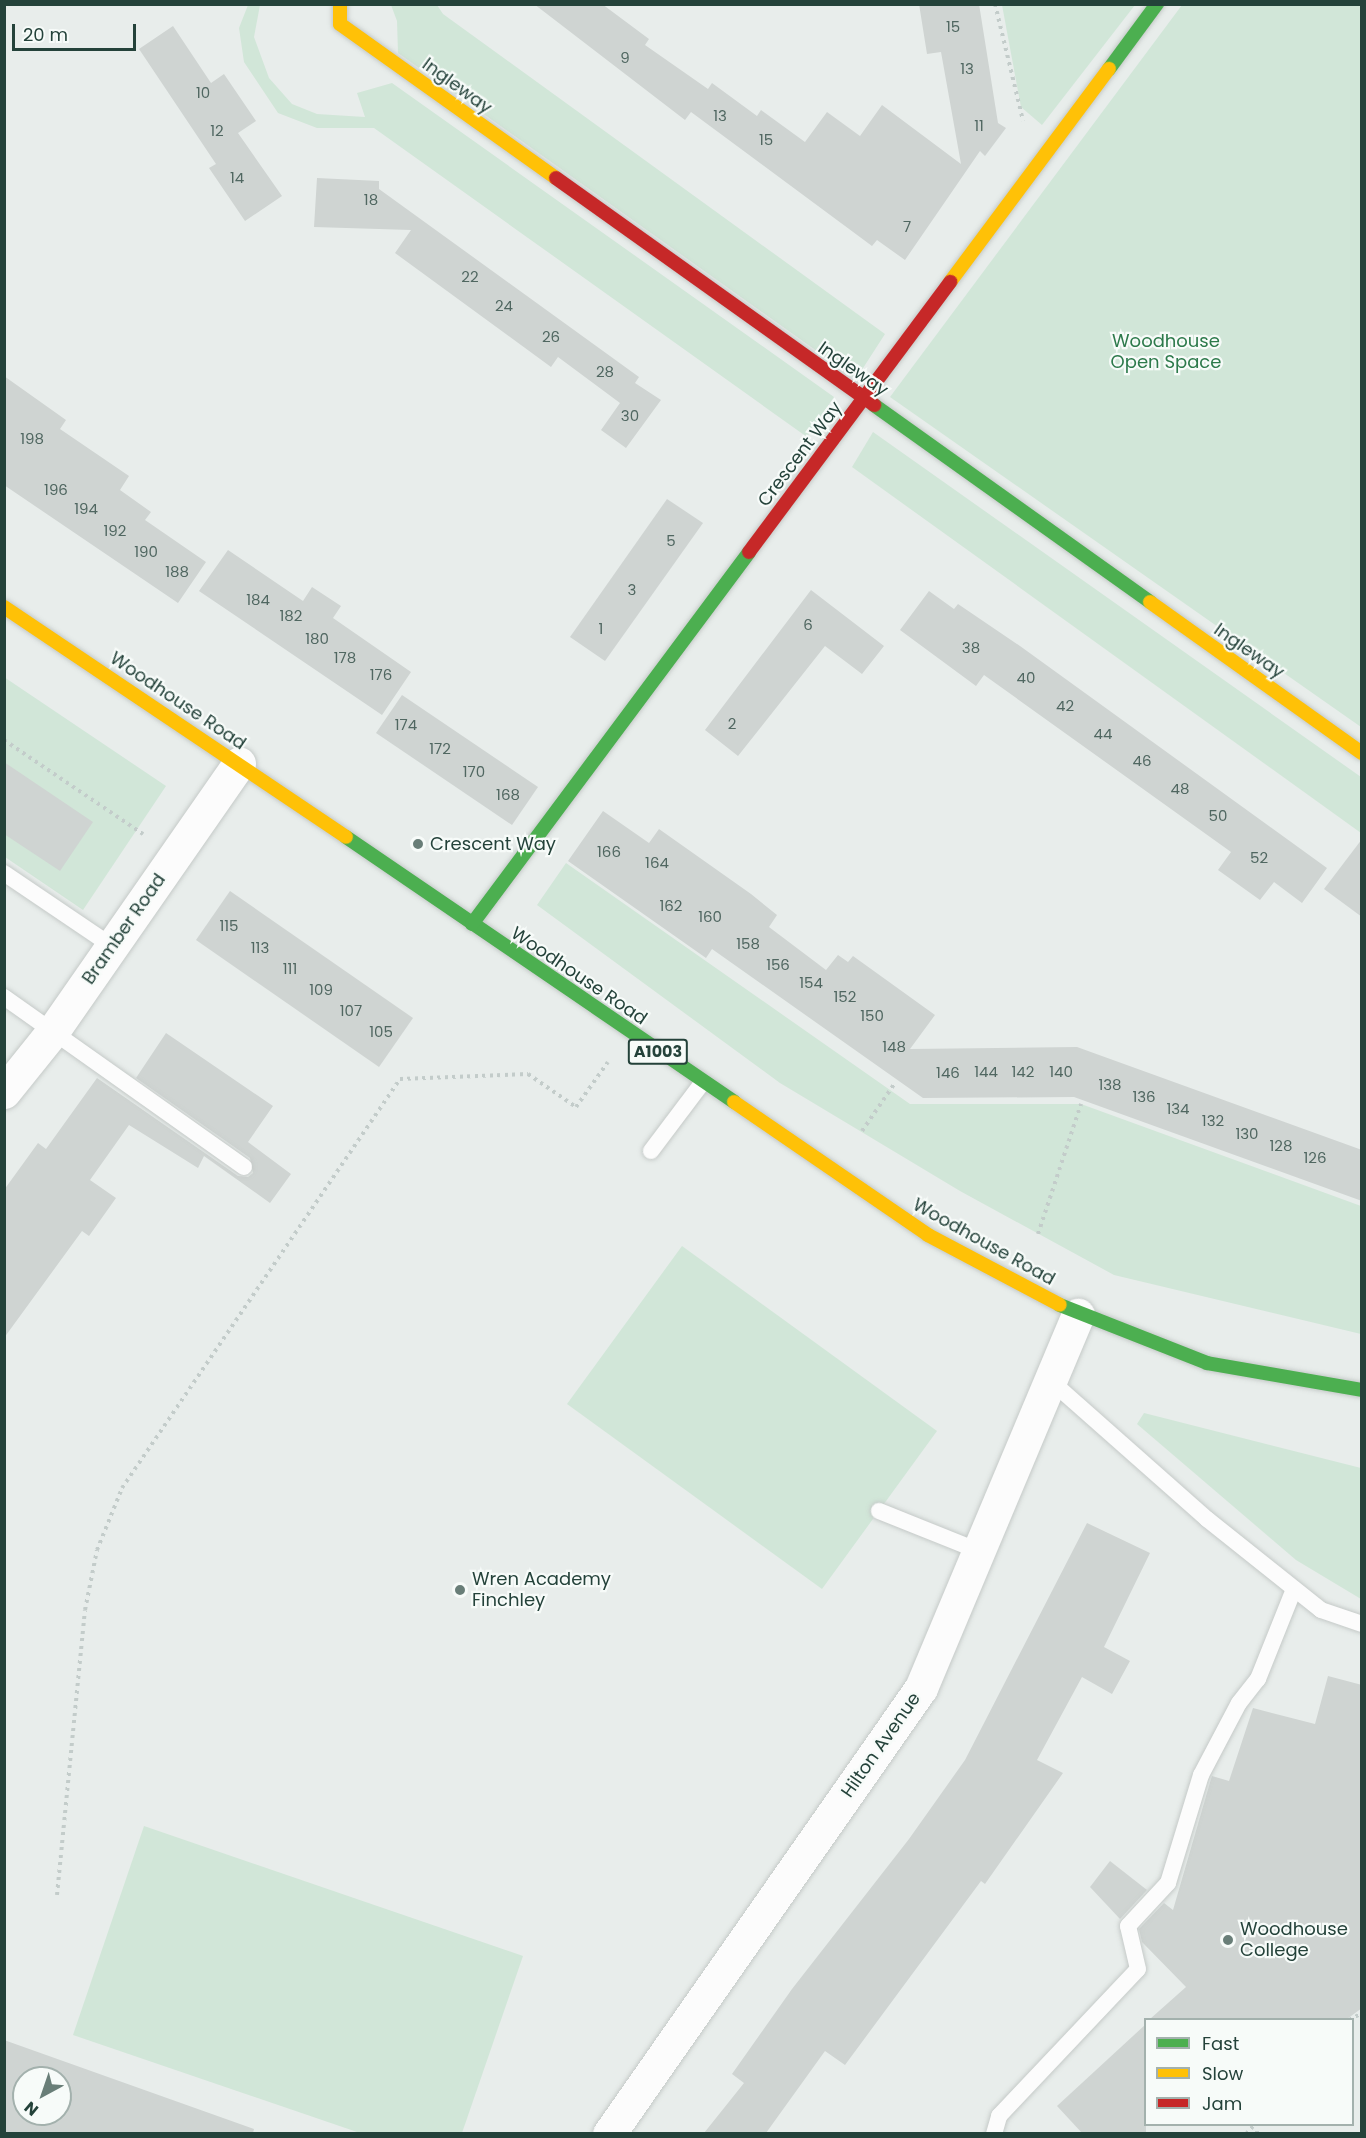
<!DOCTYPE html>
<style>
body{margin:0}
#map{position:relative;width:1366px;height:2138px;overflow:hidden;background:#e8edeb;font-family:Poppins,sans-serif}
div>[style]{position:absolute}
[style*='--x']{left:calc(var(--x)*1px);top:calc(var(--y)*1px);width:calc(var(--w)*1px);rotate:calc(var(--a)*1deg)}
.green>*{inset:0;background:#d1e6d8}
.building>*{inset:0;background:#cfd4d2}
.path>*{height:4px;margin-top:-2px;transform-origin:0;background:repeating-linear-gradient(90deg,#c3ccca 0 3px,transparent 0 7.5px)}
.roads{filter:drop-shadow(0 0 2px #c5cac8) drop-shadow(0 0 2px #c5cac8)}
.lane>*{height:16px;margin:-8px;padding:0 8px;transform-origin:8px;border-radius:8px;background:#fcfcfc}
.street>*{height:33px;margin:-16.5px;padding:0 16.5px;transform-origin:16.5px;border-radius:16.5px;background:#fcfcfc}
.fast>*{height:14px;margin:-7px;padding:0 7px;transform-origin:7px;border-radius:7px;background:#4caf50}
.slow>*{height:14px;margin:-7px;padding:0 7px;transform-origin:7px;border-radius:7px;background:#ffc107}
.jam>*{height:14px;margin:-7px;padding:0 7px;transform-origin:7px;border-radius:7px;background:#c62828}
.dots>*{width:16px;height:16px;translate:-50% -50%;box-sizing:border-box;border:3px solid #f7fbf9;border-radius:50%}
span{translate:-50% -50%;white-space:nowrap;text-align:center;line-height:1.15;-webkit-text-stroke:4.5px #f7fbf9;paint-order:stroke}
.number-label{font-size:15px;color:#506761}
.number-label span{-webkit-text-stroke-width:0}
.shield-label span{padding:2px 4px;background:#f7fbf9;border:2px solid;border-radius:4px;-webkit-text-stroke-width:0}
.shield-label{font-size:16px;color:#24423a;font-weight:700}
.street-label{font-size:18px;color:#24423a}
.park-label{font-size:18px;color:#2d7a4b}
.poi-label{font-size:18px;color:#24423a}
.left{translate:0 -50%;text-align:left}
.frame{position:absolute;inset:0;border:6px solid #24423a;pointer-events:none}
.legend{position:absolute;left:1144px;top:2018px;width:210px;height:108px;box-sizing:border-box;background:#f7fbf9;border:2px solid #a3b1ad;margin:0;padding:8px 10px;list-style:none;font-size:18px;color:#24423a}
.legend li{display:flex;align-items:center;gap:12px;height:30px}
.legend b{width:30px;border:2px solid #a3b1ad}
.north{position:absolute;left:12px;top:2066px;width:60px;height:60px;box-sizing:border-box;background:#f7fbf9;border:2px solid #a3b1ad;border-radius:50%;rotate:220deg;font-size:16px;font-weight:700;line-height:24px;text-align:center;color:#24423a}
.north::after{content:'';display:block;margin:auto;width:21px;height:27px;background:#697e78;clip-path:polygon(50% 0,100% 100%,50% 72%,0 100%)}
.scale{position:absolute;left:12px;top:24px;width:124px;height:27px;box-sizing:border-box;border:3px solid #24423a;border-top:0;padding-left:8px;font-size:18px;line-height:21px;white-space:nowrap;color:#24423a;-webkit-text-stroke:4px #f7fbf9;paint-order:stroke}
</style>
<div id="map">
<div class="green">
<div style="clip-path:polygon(248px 5px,260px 5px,254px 37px,269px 78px,292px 104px,317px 114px,365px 117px,357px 93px,392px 83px,834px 397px,807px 437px,374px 128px,317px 128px,278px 113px,244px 62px,239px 28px)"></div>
<div style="clip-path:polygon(391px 5px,437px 5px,443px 14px,885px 334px,856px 379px,398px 53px,397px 21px)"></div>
<div style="clip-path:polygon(1002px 5px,1002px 4px,1135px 5px,1042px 125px,1021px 107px)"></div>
<div style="clip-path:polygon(1182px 5px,1361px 5px,1361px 727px,890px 397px)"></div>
<div style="clip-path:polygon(873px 432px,1361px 777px,1361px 833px,852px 467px)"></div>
<div style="clip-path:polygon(4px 677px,166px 786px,83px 910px,5px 857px)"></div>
<div style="clip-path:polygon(566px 863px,910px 1104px,1081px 1104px,1361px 1206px,1361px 1334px,1114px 1275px,960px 1191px,780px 1083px,537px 905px)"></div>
<div style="clip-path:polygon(682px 1246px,937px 1431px,822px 1589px,567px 1404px)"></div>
<div style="clip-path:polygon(1144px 1413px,1361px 1468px,1361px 1599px,1296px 1560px,1137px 1424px)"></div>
<div style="clip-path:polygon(144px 1826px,523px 1956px,462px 2133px,360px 2133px,73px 2035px)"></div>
</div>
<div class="building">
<div style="clip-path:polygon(534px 4px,602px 4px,649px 39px,645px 45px,708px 89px,712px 83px,757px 116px,761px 110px,805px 142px,827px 112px,860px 136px,882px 105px,961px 164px,941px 52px,927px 54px,919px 4px,979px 4px,998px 123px,1006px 128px,985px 156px,980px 151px,905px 260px,877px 240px,872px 246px,691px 112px,685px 120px)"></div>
<div style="clip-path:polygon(173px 26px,211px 83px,224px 74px,256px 121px,238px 133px,282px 196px,245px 221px,209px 168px,216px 164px,139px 49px)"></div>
<div style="clip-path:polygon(317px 178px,379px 181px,379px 189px,639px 377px,635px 383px,661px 400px,626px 448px,601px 430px,620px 403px,558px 357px,551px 367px,395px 253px,411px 230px,314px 227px)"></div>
<div style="clip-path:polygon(4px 376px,66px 420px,60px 429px,129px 476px,120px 490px,151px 512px,145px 520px,206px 562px,178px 603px,4px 485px)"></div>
<div style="clip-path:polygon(667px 499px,703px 523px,605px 661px,570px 637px)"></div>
<div style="clip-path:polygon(228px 550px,303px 601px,312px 587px,341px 606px,333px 618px,411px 672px,382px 715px,199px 591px)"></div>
<div style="clip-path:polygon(811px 590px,884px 646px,862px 674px,825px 646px,738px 756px,705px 730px)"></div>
<div style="clip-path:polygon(929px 591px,954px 609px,958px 604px,1020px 646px,1327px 868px,1302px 903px,1274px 882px,1260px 900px,1218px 870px,1231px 852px,984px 675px,976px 686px,900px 630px)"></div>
<div style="clip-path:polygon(402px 695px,538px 787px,512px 825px,376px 733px)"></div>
<div style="clip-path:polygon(4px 762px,93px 822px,60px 871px,4px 834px)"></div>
<div style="clip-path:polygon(603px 811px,649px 843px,659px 829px,751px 894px,777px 915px,769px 927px,826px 970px,838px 955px,848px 962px,853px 956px,935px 1015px,910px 1049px,1077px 1047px,1362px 1150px,1362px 1201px,1074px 1097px,923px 1098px,712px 949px,706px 958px,568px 861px)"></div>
<div style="clip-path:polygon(1362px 839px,1362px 917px,1324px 889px)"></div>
<div style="clip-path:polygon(230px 891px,413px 1018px,379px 1067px,196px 940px)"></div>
<div style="clip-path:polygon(166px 1033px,273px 1106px,248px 1142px,291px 1174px,270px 1203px,204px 1156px,198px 1168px,129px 1125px,90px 1180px,116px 1198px,89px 1236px,82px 1231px,4px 1338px,4px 1190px,38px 1143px,46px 1149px,97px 1078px,238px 1176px,248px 1177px,253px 1173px,250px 1158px,136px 1078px)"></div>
<div style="clip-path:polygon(1087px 1523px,1150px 1553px,1104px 1647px,1130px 1661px,1112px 1694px,1082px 1677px,1037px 1760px,1063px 1773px,985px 1884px,981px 1881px,845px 2065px,825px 2051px,766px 2133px,704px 2133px,744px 2083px,732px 2074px,792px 1989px,909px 1839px,965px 1760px)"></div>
<div style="clip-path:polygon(1328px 1676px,1362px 1685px,1362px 2008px,1347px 2019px,1150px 2019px,1186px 1987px,1142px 1942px,1139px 1929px,1164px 1903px,1173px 1910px,1211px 1779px,1212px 1776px,1229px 1781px,1253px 1708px,1315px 1724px)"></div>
<div style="clip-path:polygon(1110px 1861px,1147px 1890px,1120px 1919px,1090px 1887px)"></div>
<div style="clip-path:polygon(1146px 2024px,1146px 2133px,1082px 2133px,1057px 2106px)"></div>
<div style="clip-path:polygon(evenodd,4px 2040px,254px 2129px,253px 2133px,4px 2133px,4px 2040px,24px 2078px,60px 2078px,60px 2114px,24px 2114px,24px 2078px)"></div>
</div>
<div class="path">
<div style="--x:995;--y:4;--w:120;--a:76.5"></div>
<div style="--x:4;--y:740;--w:168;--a:34.1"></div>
<div style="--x:862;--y:1131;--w:58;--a:-55.5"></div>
<div style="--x:1038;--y:1234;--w:137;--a:-71.7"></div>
<div style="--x:57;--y:1895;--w:286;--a:-84.4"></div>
<div style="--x:85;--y:1610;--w:61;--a:-78.7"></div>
<div style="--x:97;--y:1550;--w:67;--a:-68"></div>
<div style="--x:122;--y:1488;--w:495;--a:-55.8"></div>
<div style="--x:400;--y:1079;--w:128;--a:-2.2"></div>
<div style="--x:528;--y:1074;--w:58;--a:34.5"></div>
<div style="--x:576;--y:1107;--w:55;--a:-54.6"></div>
<div style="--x:1349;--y:2020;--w:15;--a:-28"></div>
<div style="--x:1246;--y:2134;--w:13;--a:-48"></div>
<div style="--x:1257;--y:2134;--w:10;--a:-90"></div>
</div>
<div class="roads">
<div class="lane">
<div style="--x:4;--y:873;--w:130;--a:34.1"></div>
<div style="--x:4;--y:997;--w:294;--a:35.3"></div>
<div style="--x:651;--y:1151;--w:86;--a:-53"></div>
<div style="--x:1051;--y:1381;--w:208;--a:41.5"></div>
<div style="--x:1207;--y:1519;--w:146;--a:38.6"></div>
<div style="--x:1321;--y:1610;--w:43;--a:18.9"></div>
<div style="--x:879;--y:1511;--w:108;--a:21.8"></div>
<div style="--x:994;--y:2134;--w:19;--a:-74"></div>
<div style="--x:999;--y:2116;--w:202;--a:-46.6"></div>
<div style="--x:1138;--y:1969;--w:44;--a:-103.1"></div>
<div style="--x:1128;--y:1926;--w:59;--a:-47.1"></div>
<div style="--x:1168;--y:1883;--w:113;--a:-73"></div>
<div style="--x:1201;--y:1775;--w:81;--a:-62.2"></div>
<div style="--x:1239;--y:1703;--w:31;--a:-52"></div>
<div style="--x:1258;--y:1679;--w:97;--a:-68.2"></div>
</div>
<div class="street">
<div style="--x:4;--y:1092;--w:78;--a:-51.2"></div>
<div style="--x:53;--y:1031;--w:326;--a:-55.2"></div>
<div style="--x:609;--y:2134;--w:544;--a:-55.03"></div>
<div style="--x:921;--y:1688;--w:405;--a:-67.2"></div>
</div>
<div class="fast">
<div style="--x:1109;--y:69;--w:81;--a:-53.6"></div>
<div style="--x:874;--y:405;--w:339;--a:35.5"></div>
<div style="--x:346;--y:837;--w:470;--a:34.3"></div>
<div style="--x:472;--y:924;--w:464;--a:-53.3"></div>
<div style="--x:1060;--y:1305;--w:158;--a:21.5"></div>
<div style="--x:1207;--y:1363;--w:157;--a:9.9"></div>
</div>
<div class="slow">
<div style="--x:340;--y:4;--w:20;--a:90"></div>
<div style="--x:340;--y:24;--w:265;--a:35.5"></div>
<div style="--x:950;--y:282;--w:266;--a:-53.3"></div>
<div style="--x:1150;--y:602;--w:260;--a:35.5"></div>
<div style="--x:4;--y:607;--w:412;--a:33.9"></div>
<div style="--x:734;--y:1102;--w:235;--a:34.4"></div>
<div style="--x:928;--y:1235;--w:149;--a:27.9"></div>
</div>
<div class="jam">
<div style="--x:556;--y:178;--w:391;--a:35.5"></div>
<div style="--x:749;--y:552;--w:337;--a:-53.3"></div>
</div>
</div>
<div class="dots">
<div style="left:418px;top:844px;background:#697e78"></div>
<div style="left:460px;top:1590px;background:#697e78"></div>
<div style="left:1228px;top:1940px;background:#697e78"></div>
</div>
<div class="number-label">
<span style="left:953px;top:27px">15</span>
<span style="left:625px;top:58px">9</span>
<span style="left:967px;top:69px">13</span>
<span style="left:203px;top:93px">10</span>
<span style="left:720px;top:116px">13</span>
<span style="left:979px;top:126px">11</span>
<span style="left:217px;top:131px">12</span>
<span style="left:766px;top:140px">15</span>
<span style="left:237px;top:178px">14</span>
<span style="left:371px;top:200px">18</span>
<span style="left:907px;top:227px">7</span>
<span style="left:470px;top:277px">22</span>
<span style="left:504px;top:306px">24</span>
<span style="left:551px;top:337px">26</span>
<span style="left:605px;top:372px">28</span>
<span style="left:630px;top:416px">30</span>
<span style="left:32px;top:439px">198</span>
<span style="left:56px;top:490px">196</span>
<span style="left:86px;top:509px">194</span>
<span style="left:115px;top:531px">192</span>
<span style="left:671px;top:541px">5</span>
<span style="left:146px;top:552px">190</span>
<span style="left:177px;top:572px">188</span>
<span style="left:632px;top:590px">3</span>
<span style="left:258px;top:600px">184</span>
<span style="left:291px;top:616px">182</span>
<span style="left:808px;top:625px">6</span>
<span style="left:601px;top:629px">1</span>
<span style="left:317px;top:639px">180</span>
<span style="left:971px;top:648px">38</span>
<span style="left:345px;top:658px">178</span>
<span style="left:381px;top:675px">176</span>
<span style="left:1026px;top:678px">40</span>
<span style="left:1065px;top:706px">42</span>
<span style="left:732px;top:724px">2</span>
<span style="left:406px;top:725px">174</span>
<span style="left:1103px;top:734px">44</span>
<span style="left:440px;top:749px">172</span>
<span style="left:1142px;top:761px">46</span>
<span style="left:474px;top:772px">170</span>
<span style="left:1180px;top:789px">48</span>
<span style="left:508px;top:795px">168</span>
<span style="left:1218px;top:816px">50</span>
<span style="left:609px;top:852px">166</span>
<span style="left:1259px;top:858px">52</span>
<span style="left:657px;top:863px">164</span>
<span style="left:671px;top:906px">162</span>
<span style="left:710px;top:917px">160</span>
<span style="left:229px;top:926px">115</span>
<span style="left:748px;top:944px">158</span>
<span style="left:260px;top:948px">113</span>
<span style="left:778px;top:965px">156</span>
<span style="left:290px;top:969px">111</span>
<span style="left:811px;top:983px">154</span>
<span style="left:321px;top:990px">109</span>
<span style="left:845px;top:997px">152</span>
<span style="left:351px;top:1011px">107</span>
<span style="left:872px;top:1016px">150</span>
<span style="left:381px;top:1032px">105</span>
<span style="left:894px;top:1047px">148</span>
<span style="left:986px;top:1072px">144</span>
<span style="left:1023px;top:1072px">142</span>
<span style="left:1061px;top:1072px">140</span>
<span style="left:948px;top:1073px">146</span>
<span style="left:1110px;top:1085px">138</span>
<span style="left:1144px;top:1097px">136</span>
<span style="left:1178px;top:1109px">134</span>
<span style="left:1213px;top:1121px">132</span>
<span style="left:1247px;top:1134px">130</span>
<span style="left:1281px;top:1146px">128</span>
<span style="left:1315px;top:1158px">126</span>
</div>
<div class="shield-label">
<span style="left:658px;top:1052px">A1003</span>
</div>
<div class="street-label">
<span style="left:457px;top:86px;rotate:36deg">Ingleway</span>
<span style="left:853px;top:369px;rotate:35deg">Ingleway</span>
<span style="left:800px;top:454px;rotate:-53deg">Crescent Way</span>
<span style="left:1249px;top:651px;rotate:35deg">Ingleway</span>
<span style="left:178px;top:701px;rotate:34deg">Woodhouse Road</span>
<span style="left:124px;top:929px;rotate:-55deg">Bramber Road</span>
<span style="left:579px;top:976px;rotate:34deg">Woodhouse Road</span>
<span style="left:984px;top:1242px;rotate:29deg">Woodhouse Road</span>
<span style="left:881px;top:1745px;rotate:-55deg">Hilton Avenue</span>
</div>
<div class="park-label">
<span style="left:1166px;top:352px">Woodhouse<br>Open Space</span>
</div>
<div class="poi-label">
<span class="left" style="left:430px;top:844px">Crescent Way</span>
<span class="left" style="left:472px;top:1590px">Wren Academy<br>Finchley</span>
<span class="left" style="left:1240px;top:1940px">Woodhouse<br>College</span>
</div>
<div class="frame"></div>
<ul class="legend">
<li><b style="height:8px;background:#4caf50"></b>Fast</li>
<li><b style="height:8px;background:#ffc107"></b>Slow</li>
<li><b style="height:8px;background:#c62828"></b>Jam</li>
</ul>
<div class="north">N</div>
<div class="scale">20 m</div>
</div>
